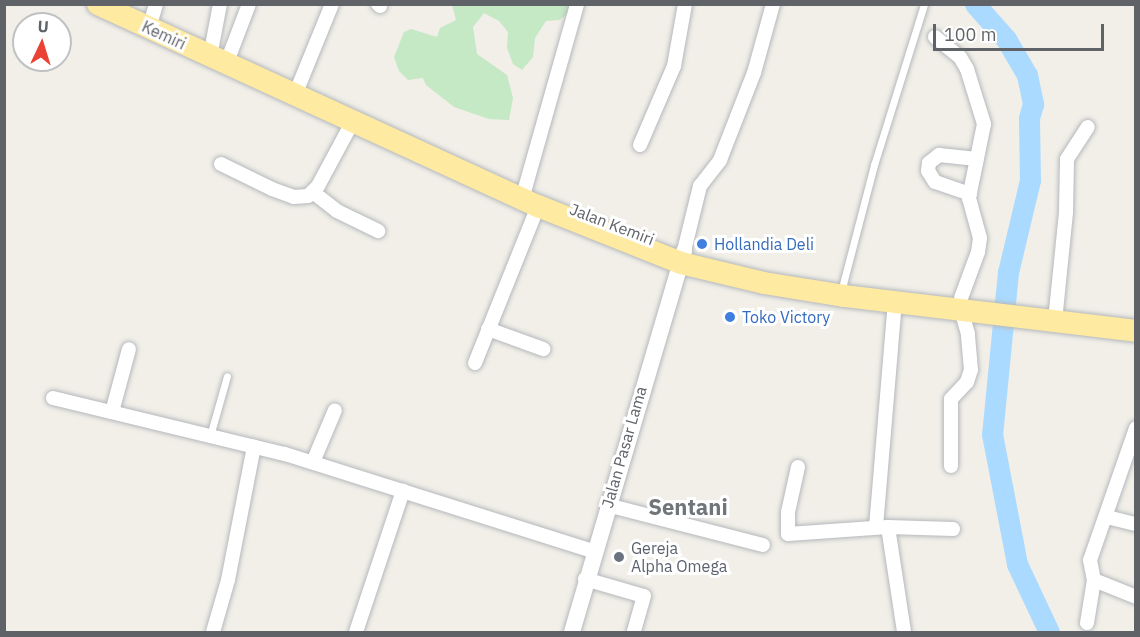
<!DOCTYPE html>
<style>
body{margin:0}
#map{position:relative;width:1140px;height:637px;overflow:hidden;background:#f1efe8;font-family:"IBM Plex Sans",sans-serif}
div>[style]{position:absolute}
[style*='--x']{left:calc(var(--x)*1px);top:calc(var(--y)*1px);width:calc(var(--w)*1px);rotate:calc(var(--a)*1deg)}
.green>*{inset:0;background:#c5e8c5}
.river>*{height:21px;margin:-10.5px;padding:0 10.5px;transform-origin:10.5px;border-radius:10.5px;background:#aadaff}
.roads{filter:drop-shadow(0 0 2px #b5b8bc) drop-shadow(0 0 2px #b5b8bc)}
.service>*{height:7px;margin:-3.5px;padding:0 3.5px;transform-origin:3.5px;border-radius:3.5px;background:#fff}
.minor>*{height:14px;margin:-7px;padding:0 7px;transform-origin:7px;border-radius:7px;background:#fff}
.tertiary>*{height:16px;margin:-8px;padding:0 8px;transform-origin:8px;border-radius:8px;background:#fff}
.trunk>*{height:22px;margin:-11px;padding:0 11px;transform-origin:11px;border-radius:11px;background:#feeaa1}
.dots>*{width:16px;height:16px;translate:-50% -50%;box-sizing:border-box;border:3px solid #fff;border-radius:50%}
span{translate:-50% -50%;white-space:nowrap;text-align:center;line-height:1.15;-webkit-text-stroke:6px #fff;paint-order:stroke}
.street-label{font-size:16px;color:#5f6368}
.shop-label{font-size:16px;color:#366cbe}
.left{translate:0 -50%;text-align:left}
.worship-label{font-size:16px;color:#5b616d}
.district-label{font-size:22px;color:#70757a;font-weight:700}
.frame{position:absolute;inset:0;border:6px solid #5f6368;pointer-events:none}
.north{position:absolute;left:12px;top:12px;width:60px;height:60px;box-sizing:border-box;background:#fff;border:2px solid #bfc1c3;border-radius:50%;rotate:4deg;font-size:16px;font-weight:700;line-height:24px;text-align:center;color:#5f6368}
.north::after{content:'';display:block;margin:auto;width:21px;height:27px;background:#ea4335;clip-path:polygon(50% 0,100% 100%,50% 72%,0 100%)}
.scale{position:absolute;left:933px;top:24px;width:171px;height:27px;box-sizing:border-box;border:3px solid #5f6368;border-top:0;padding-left:8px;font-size:18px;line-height:21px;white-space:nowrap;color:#5f6368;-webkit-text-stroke:4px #fff;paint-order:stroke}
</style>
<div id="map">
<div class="green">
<div style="clip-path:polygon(452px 5px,573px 5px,572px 11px,559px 20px,546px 21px,535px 38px,533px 57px,522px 70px,513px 64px,507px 48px,508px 32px,499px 21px,484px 13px,473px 27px,477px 54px,507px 75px,513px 98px,509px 120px,489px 119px,454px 107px,426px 85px,423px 78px,408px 80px,399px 71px,394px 57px,404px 32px,411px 29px,437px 37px,440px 28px,456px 20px)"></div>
</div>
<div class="river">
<div style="--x:975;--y:4;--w:47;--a:48.5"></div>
<div style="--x:1006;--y:39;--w:42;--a:59.7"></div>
<div style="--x:1027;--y:75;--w:30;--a:78"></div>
<div style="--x:1033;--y:104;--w:15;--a:106"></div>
<div style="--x:1029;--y:118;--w:62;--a:89.1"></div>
<div style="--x:1030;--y:180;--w:95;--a:103.4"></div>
<div style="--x:1008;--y:272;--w:163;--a:95.6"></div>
<div style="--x:992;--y:434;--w:132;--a:79.1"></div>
<div style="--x:1017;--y:564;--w:75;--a:64.8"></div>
</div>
<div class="roads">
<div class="service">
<div style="--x:843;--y:284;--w:123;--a:-75.4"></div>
<div style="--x:874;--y:165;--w:169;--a:-72.7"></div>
<div style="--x:210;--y:436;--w:62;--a:-74.2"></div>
</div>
<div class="minor">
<div style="--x:378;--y:4;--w:3;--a:45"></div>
<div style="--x:152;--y:18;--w:15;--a:-74"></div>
<div style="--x:935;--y:37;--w:32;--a:39"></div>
<div style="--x:960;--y:57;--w:14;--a:60"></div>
<div style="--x:967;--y:69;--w:58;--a:72.8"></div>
<div style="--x:984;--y:124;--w:76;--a:101.5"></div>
<div style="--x:969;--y:198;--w:41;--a:74.6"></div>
<div style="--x:980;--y:238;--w:14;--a:98"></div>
<div style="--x:978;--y:252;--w:49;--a:110.3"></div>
<div style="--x:212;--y:46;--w:43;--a:-79.2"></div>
<div style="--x:230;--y:54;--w:53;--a:-69.2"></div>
<div style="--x:299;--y:85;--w:87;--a:-67.8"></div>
<div style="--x:640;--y:145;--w:86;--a:-66.7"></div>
<div style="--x:674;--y:66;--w:63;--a:-79.9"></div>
<div style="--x:221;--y:164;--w:57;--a:26.1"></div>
<div style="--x:272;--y:189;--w:23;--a:20"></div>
<div style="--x:294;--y:197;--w:14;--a:-4"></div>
<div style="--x:308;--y:196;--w:14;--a:-45"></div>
<div style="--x:318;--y:186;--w:74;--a:-61.7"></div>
<div style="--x:314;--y:193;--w:29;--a:38"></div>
<div style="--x:337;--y:211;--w:46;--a:26"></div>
<div style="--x:970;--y:194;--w:37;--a:-161"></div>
<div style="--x:935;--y:182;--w:13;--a:-122"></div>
<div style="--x:928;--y:171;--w:8;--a:-83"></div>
<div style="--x:929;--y:163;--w:13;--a:-39"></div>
<div style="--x:939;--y:155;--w:38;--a:6"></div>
<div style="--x:522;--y:199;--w:203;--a:-74.2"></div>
<div style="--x:684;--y:251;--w:67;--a:-76.2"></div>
<div style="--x:700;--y:186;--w:33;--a:-52"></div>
<div style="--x:720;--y:160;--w:93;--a:-68.7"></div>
<div style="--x:754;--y:73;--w:72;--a:-74.6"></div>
<div style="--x:1055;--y:321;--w:110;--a:-84.2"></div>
<div style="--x:1066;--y:212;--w:53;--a:-88.9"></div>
<div style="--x:1067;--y:159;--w:38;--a:-57"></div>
<div style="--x:488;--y:329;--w:59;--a:20"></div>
<div style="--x:475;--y:363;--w:169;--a:-68.1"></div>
<div style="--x:53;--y:398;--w:239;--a:13.6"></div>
<div style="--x:285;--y:454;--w:323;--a:17.5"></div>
<div style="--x:112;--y:412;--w:65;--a:-74.9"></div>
<div style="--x:1136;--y:428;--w:140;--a:109.2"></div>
<div style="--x:1090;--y:560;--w:20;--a:79"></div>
<div style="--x:1094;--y:580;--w:45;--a:22"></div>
<div style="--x:313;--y:462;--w:56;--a:-67.1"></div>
<div style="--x:951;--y:466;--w:67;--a:-90"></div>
<div style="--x:951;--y:399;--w:23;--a:-47"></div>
<div style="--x:967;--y:382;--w:13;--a:-72"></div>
<div style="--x:971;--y:370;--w:36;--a:-95"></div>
<div style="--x:968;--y:334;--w:25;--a:-106"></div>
<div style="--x:798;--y:467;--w:46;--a:102.5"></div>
<div style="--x:788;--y:512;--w:22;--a:90"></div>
<div style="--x:788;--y:534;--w:100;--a:-4"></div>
<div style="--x:888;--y:527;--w:65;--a:1.8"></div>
<div style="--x:607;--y:505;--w:161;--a:14.4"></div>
<div style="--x:1107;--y:517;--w:30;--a:14"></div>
<div style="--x:876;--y:527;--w:227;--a:-85.2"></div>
<div style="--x:888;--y:527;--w:106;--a:81.3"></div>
<div style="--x:585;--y:579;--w:61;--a:16.1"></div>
<div style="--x:644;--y:596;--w:37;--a:106"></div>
<div style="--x:1087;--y:623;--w:44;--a:-80.8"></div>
<div style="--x:213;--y:632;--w:54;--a:-73.9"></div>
<div style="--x:228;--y:580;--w:136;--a:-79"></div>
<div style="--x:356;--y:632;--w:149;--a:-71.6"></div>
</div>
<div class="tertiary">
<div style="--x:572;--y:632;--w:397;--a:-73.6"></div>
</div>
<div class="trunk">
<div style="--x:98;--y:4;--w:484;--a:24.7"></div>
<div style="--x:538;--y:206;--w:154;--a:21.7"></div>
<div style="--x:681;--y:263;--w:85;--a:13.5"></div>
<div style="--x:764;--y:283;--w:81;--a:9.2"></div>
<div style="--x:844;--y:296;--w:294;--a:6.8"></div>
</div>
</div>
<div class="dots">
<div style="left:702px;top:244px;background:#3f7fe0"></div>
<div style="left:730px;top:317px;background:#3f7fe0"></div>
<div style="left:619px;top:557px;background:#6b7280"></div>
</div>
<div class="street-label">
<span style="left:164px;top:35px;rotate:25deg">Kemiri</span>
<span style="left:612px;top:224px;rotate:21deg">Jalan Kemiri</span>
<span style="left:624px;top:447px;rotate:-74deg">Jalan Pasar Lama</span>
</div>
<div class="shop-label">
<span class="left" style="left:714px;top:244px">Hollandia Deli</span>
<span class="left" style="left:742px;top:317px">Toko Victory</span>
</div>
<div class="worship-label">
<span class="left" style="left:631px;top:557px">Gereja<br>Alpha Omega</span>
</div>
<div class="district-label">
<span style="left:688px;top:507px">Sentani</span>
</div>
<div class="frame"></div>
<div class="north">U</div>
<div class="scale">100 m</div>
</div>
